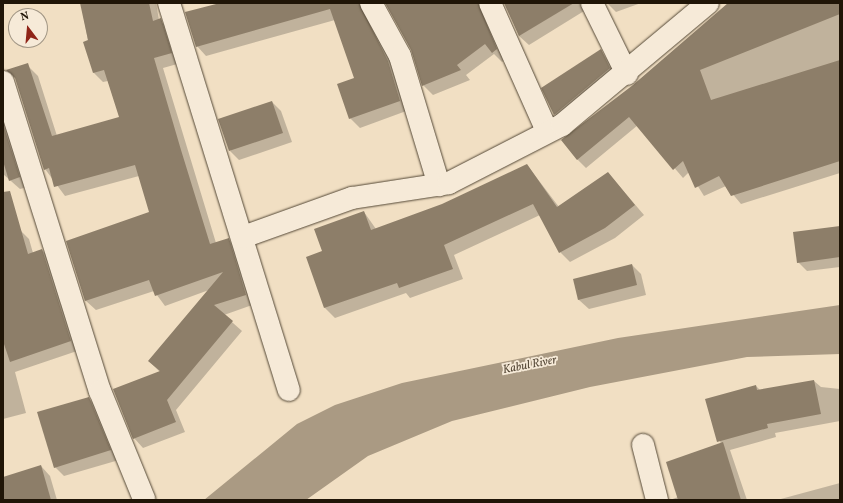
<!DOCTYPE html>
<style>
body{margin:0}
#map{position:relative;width:843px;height:503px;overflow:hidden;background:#f1dfc3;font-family:Vollkorn,serif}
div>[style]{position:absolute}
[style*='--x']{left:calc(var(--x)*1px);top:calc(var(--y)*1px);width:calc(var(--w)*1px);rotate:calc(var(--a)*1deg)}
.water>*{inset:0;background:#aa9a83}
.shadow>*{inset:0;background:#0003}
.building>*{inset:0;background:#8d7e69}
.roads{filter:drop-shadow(0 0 1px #544836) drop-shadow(0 0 1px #544836)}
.minor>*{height:22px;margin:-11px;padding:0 11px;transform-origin:11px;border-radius:11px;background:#f6ead8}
span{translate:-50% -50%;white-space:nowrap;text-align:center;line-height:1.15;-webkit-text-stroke:3.5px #f6ead8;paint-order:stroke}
.water-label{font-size:12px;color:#574a39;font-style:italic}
.frame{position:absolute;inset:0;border:4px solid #201507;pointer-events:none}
.north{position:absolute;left:8px;top:8px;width:40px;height:40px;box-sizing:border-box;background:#f6ead8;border:1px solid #a09584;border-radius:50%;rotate:344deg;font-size:11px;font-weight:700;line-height:16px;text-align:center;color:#201507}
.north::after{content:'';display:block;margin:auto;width:14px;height:18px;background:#8f2418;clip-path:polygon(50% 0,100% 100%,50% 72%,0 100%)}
</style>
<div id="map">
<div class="water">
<div style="clip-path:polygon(840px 305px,840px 354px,747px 357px,590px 387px,452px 421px,368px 456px,306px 500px,204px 500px,297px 424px,335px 405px,402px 383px,618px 338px)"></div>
</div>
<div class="shadow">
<div style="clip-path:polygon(81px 3px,156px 3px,159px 20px,170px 29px,181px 63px,163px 68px,216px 243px,228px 239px,238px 249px,255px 304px,224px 315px,242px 331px,176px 410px,185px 432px,143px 448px,134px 438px,160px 372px,149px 361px,209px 290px,165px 306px,154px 291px,96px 310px,86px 301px,67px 242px,151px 213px,139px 176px,65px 196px,45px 169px,29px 67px,38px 76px,57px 136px,120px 118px,108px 81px,103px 82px,94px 73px)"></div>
<div style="clip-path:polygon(224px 3px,373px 3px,409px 110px,360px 128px,350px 118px,356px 78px,335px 20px,206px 56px,197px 46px)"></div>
<div style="clip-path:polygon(386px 3px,489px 3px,506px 59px,502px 62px,494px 54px,466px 75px,470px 80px,433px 95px,423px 85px,412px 50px)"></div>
<div style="clip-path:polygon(515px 3px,597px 3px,529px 45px,519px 36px,507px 8px)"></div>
<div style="clip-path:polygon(607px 3px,641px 3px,616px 12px)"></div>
<div style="clip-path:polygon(730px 3px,840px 3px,840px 173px,741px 204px,726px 186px,704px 196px,689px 172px,683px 178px,638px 125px,586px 168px,577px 159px,633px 86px)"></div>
<div style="clip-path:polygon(601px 50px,619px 78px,564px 123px,555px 114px,543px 88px)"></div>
<div style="clip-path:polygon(272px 102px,281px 111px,292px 142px,239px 160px,230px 151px)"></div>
<div style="clip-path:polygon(3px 106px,28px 187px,20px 189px,3px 174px)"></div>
<div style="clip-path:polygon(527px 165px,559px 207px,608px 173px,644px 215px,615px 238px,570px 262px,560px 252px,540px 215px,454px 255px,463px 279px,410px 298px,406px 293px,335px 318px,325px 308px,323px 252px,364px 212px,376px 229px,443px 205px)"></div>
<div style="clip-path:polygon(20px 230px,29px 239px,33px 253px,42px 250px,51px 259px,80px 350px,15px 372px,26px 413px,3px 419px,3px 234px)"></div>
<div style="clip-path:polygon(840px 230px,840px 267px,807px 271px,798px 262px)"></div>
<div style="clip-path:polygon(632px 265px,641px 274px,646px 295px,589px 309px,579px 300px,574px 280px)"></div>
<div style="clip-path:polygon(814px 381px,821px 387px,840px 389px,840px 421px,775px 433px,776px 437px,730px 450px,747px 500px,670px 500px,678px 497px,721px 444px,706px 400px,756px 386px,760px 390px)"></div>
<div style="clip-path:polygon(88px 398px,98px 407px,119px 460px,64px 476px,55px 467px)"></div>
<div style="clip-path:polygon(41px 466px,50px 476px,57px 500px,3px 500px,3px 478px)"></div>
<div style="clip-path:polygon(840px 483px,840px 500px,777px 500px)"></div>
</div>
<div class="building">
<div style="clip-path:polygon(80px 3px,149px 3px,153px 21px,161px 18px,172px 53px,154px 58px,181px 150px,210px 244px,229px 238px,246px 295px,214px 305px,233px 321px,167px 400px,176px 422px,133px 439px,113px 389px,160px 371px,148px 361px,223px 272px,155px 296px,149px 280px,85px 301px,66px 241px,149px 212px,135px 165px,54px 187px,49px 168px,44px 170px,15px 78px,6px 70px,28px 63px,52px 136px,119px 117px,104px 70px,93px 73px,83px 42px,88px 40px)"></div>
<div style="clip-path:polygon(220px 3px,359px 3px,388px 61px,400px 101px,349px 119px,337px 84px,354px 78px,330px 9px,196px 47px,185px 12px)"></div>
<div style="clip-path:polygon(385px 3px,478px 3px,497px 49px,492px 53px,485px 44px,457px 65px,461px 70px,422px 86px,411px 50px)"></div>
<div style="clip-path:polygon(504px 3px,574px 3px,519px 36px)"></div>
<div style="clip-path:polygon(728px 3px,840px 3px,840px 14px,700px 70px,711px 100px,840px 60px,840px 161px,731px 196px,719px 176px,695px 188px,683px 161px,673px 170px,629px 117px,577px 160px,561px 140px,633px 85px)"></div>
<div style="clip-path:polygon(601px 49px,610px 68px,554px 115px,541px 88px)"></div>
<div style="clip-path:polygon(272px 101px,283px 133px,229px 151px,218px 119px)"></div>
<div style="clip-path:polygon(3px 124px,20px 177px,9px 181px,3px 161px)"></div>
<div style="clip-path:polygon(527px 164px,557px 207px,608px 172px,635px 205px,605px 228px,559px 253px,533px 204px,444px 245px,453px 269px,399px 288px,397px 283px,324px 308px,306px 257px,322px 251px,314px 229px,364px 211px,371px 230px,442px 204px)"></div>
<div style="clip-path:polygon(10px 191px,28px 254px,42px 249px,71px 341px,10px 362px,3px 341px,3px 192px)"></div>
<div style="clip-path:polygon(840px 226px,840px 257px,797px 263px,793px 232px)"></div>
<div style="clip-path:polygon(632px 264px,637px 285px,578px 300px,573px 279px)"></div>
<div style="clip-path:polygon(814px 380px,821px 414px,767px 424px,768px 428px,717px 442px,705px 399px,756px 385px,757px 390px)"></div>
<div style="clip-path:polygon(89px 397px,111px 450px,54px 468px,37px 412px)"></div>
<div style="clip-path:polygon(723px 442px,741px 500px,678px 500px,666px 462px)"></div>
<div style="clip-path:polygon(41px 465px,51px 500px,3px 500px,3px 477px)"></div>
</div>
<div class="roads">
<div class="minor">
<div style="--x:169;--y:3;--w:405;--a:72.8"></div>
<div style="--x:371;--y:3;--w:60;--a:61.3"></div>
<div style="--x:400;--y:56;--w:135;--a:73.2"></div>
<div style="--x:490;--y:3;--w:140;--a:66"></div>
<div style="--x:592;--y:3;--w:79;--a:63.8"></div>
<div style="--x:3;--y:82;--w:324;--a:72.6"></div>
<div style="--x:100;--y:391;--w:117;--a:67.8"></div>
<div style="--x:243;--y:237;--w:116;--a:-19.7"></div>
<div style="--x:352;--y:198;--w:98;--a:-8.8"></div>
<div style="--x:449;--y:183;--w:127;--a:-27.2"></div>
<div style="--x:562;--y:125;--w:190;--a:-39.9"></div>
<div style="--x:643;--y:445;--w:57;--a:75.7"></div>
</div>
</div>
<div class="water-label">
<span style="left:530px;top:366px;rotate:-11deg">Kabul River</span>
</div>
<div class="frame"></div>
<div class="north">N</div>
</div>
